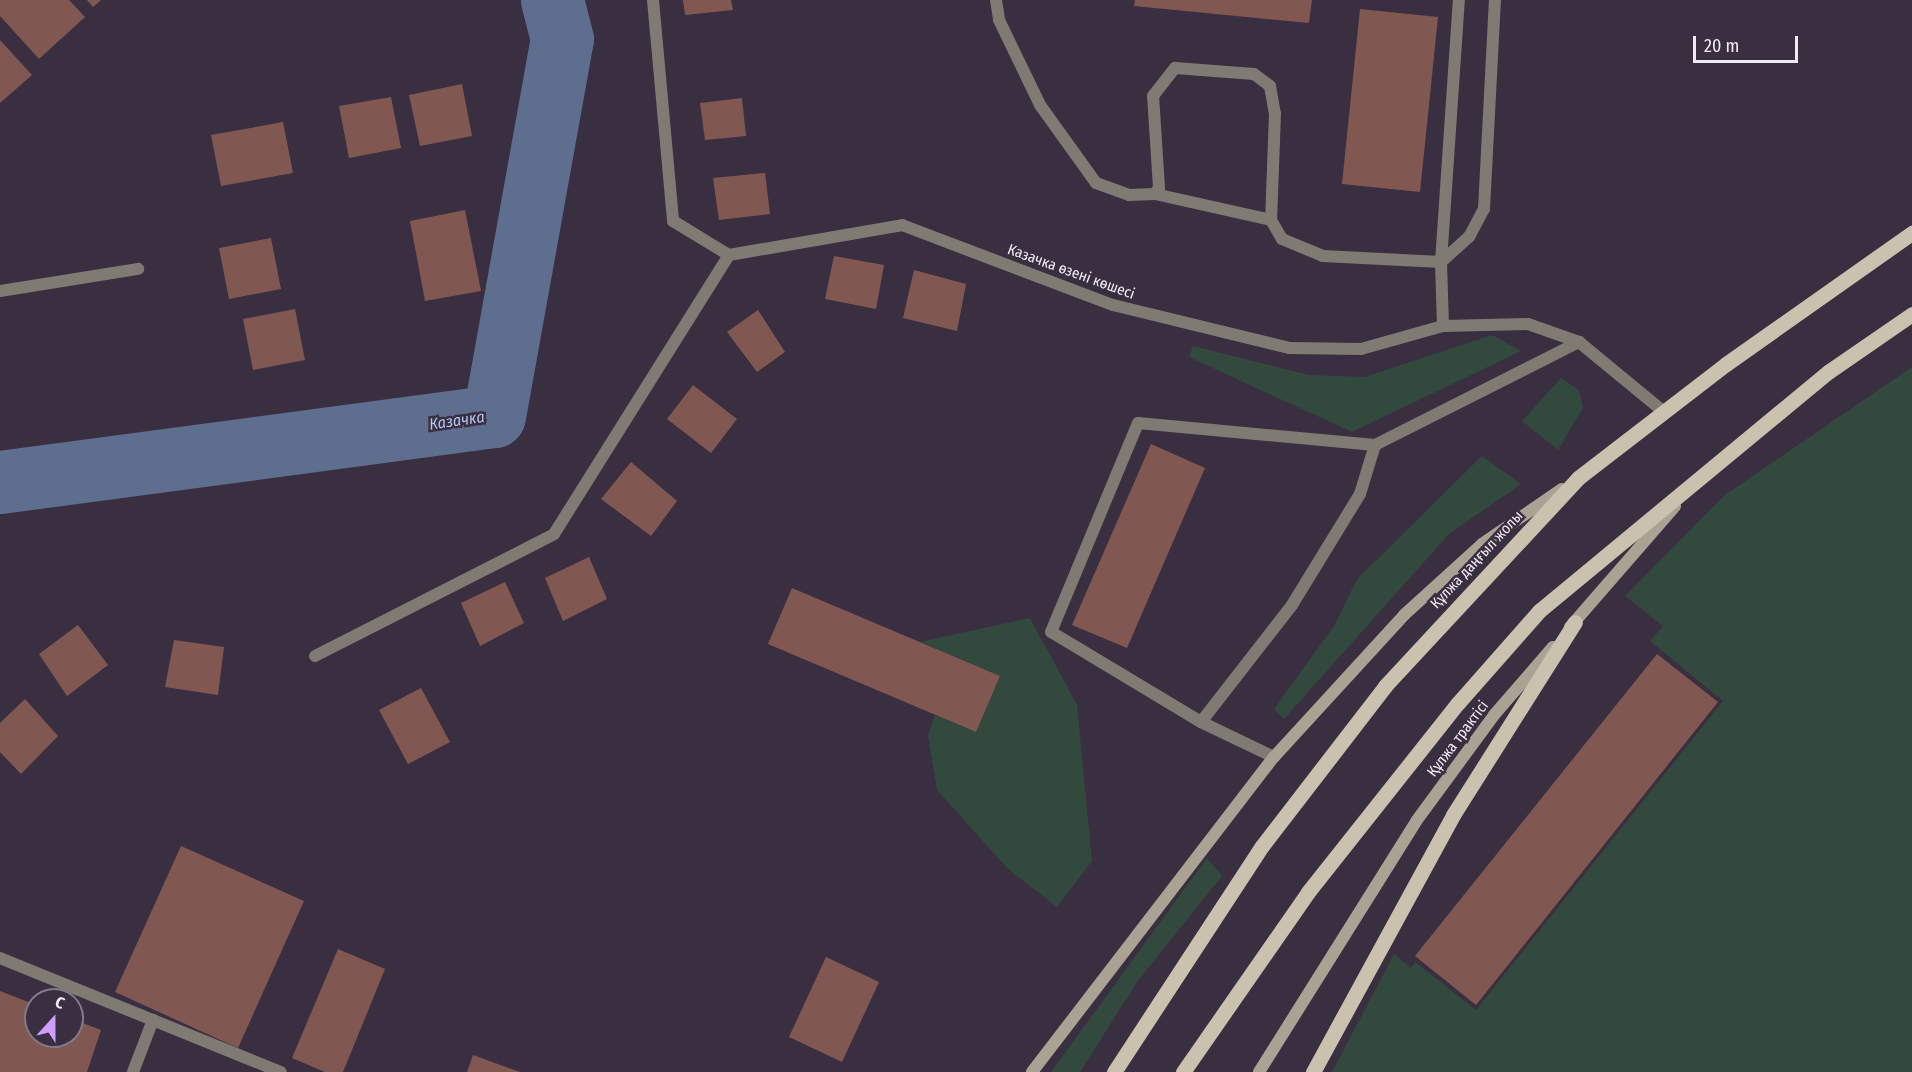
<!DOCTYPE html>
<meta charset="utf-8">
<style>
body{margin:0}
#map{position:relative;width:1912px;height:1072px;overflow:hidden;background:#3a2f41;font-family:"Fira Sans Condensed",sans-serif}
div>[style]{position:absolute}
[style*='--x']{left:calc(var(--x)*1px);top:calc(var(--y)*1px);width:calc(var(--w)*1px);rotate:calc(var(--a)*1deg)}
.green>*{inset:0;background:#32493d}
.river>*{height:63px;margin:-31.5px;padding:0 31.5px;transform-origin:31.5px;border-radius:31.5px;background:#5e6e8f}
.building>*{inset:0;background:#815851}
.service>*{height:12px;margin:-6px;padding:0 6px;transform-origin:6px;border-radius:6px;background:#7f7b72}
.minor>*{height:12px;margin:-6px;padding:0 6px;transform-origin:6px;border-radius:6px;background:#7f7b72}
.secondary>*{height:12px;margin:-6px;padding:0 6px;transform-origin:6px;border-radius:6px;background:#aaa394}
.primary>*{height:15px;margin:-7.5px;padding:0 7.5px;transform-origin:7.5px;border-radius:7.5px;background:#cac1ae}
span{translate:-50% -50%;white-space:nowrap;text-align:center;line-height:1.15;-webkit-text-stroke:5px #3a2f41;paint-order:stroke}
.street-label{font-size:15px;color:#f1ebf6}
.water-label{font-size:16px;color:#b0c6f4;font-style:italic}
.north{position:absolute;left:24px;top:988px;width:60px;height:60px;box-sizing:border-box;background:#3a2f41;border:2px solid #837a89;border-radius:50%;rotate:21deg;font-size:16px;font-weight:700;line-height:24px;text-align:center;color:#f1ebf6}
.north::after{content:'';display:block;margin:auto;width:21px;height:27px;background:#d09dff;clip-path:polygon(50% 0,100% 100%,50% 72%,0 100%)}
.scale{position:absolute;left:1693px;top:36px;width:105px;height:27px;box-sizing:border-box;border:3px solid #f1ebf6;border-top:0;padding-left:8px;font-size:18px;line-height:21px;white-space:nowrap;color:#f1ebf6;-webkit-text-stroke:4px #3a2f41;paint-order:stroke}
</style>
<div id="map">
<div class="green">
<div style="clip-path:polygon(1492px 335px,1521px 351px,1352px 432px,1189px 357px,1193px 346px,1309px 375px,1365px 377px)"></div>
<div style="clip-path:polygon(1912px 367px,1912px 1072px,1332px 1072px,1394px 954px,1411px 968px,1415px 962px,1476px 1010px,1723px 701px,1650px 641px,1663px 626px,1625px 596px,1725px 495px)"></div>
<div style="clip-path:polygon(1561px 378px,1579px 390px,1583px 408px,1558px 450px,1522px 421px)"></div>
<div style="clip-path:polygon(1482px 456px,1521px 484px,1449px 534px,1284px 719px,1274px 709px,1334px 626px,1357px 579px)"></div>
<div style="clip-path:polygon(1030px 618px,1077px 705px,1092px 861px,1057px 907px,1008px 869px,937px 790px,928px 735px,935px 715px,976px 732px,1000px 676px,920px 642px)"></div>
<div style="clip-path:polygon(1207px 858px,1222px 876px,1137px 982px,1080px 1072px,1051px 1072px)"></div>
</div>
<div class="river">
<div style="--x:0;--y:482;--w:498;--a:-7.6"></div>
<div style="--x:494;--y:416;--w:383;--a:-79.8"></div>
<div style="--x:562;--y:39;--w:40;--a:-104.4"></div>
</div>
<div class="building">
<div style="clip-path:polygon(0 0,69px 0,85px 17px,39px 59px,0 16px)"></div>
<div style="clip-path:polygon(87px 0,101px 0,93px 7px)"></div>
<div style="clip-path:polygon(683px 0,731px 0,733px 10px,685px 15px)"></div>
<div style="clip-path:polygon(1135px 0,1312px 0,1309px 23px,1134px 6px)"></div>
<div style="clip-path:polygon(1360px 9px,1438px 17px,1420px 192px,1342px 184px)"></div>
<div style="clip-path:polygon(0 40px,32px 75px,0 103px)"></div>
<div style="clip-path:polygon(462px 84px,472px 136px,420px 146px,409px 95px)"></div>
<div style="clip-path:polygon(391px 97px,401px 148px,349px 158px,339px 106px)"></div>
<div style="clip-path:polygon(742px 98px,746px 136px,705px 140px,700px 103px)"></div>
<div style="clip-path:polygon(283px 122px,293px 173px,221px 186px,211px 135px)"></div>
<div style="clip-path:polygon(765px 173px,770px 214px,719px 220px,713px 178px)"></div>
<div style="clip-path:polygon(465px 210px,481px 291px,425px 301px,410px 221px)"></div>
<div style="clip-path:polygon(271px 238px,281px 289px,229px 299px,219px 248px)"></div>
<div style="clip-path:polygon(834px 256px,884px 265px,876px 309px,825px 299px)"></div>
<div style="clip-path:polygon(914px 270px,966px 284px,957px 331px,903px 318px)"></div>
<div style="clip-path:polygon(295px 309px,305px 360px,253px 370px,243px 319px)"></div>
<div style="clip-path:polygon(758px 310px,785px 352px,757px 372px,727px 332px)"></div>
<div style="clip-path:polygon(693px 385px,737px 419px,711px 453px,667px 419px)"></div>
<div style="clip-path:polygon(1151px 444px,1205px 468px,1127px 648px,1072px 625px)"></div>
<div style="clip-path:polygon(631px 462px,677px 501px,651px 536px,601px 499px)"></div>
<div style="clip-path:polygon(589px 557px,607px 599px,563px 621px,545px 578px)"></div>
<div style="clip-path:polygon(505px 582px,524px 623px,480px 646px,461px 603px)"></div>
<div style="clip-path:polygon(792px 588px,1000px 676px,976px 732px,768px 644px)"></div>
<div style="clip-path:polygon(78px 625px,108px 665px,67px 696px,39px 654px)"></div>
<div style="clip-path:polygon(174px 640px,224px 647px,218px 695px,165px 687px)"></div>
<div style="clip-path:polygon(1657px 654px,1718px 702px,1476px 1005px,1415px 956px)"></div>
<div style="clip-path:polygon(421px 688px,450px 742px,408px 764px,379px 710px)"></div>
<div style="clip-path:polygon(25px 699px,58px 736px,21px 774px,0 752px,0 723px)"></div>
<div style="clip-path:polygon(181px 846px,304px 901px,238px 1048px,115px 992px)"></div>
<div style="clip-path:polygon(338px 949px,385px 969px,343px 1072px,325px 1072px,292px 1058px)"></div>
<div style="clip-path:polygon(826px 957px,879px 982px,842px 1062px,789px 1037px)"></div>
<div style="clip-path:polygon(0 991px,36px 1005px,36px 1036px,72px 1036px,72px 1019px,101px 1030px,87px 1072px,0 1072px)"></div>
<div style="clip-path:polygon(473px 1055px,520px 1072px,467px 1072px)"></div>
</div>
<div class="service">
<div style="--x:996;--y:0;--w:20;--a:81"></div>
<div style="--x:999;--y:20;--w:94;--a:64.2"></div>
<div style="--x:1040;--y:105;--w:96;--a:54.3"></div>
<div style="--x:1096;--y:183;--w:35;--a:20"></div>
<div style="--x:1129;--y:195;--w:26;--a:-2"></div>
<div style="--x:1155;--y:194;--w:7;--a:-56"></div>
<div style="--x:1159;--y:188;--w:92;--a:-93.7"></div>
<div style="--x:1153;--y:96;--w:36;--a:-52"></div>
<div style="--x:1175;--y:68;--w:79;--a:4.3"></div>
<div style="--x:1254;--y:74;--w:20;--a:37"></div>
<div style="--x:1270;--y:86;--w:27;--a:80"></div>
<div style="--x:1275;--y:113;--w:107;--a:92.1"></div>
<div style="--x:1271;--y:220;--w:22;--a:60"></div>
<div style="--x:1282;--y:239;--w:44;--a:22.5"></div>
<div style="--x:1323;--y:256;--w:118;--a:2.9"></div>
<div style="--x:1155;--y:194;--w:119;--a:12.6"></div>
<div style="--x:0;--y:291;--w:140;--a:-9.1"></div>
<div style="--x:1201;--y:722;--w:148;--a:-52.1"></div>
<div style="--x:1292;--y:605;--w:130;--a:-58.5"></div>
<div style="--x:1360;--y:494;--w:51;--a:-73"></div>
<div style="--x:1274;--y:757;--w:81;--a:-154.4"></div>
<div style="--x:1201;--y:722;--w:175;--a:-149"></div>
<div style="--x:1051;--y:632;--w:226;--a:-67.4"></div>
<div style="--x:1138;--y:423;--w:238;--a:5.3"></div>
<div style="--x:1375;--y:445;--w:229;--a:-26.8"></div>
<div style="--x:0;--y:958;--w:303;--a:22.1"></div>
<div style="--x:133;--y:1072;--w:56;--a:-69"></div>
</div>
<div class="minor">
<div style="--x:653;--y:0;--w:222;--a:84.8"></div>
<div style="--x:673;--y:221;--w:66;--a:31.3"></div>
<div style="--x:729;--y:255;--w:176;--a:-9.8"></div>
<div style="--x:902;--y:225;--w:226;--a:20.8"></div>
<div style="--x:1113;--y:305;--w:181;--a:13.7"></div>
<div style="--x:1289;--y:348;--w:72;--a:0.8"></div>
<div style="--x:1361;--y:349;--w:85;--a:-15.7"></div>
<div style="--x:1443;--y:326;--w:85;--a:-1.3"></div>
<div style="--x:1528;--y:324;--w:54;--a:19.4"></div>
<div style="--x:1579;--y:342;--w:110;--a:39.5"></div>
<div style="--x:1441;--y:262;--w:38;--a:-42"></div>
<div style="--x:1469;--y:237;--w:32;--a:-62"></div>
<div style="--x:1484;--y:209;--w:209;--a:-87"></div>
<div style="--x:1443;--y:326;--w:64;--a:-91.8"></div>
<div style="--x:1441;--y:262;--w:263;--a:-86.1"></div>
<div style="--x:315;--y:656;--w:268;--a:-27"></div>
<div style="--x:554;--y:534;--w:329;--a:-57.9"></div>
</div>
<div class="secondary">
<div style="--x:1570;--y:627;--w:160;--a:-49"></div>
<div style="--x:1032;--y:1072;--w:397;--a:-52.5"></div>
<div style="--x:1274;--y:757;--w:193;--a:-47.5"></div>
<div style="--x:1404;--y:615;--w:105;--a:-42.3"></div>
<div style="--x:1482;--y:544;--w:97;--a:-34.5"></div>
<div style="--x:1259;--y:1072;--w:297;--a:-57.9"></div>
<div style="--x:1417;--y:820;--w:130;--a:-53.7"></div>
<div style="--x:1494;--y:715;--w:90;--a:-49.1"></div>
</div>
<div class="primary">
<div style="--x:1114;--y:1072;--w:270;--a:-56.8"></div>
<div style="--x:1262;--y:846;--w:202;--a:-52.4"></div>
<div style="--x:1385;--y:686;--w:284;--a:-47.1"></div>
<div style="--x:1578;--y:478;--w:187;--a:-37.6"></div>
<div style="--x:1726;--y:364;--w:228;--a:-35.2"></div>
<div style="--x:1183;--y:1072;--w:219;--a:-55.2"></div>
<div style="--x:1308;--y:892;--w:241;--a:-51.6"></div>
<div style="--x:1458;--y:703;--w:123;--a:-48.6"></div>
<div style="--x:1539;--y:611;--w:375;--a:-39.6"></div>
<div style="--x:1828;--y:372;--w:102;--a:-34.6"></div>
<div style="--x:1313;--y:1072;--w:293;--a:-61.4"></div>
<div style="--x:1453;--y:815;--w:228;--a:-57.7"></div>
</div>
<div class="street-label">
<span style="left:1071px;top:272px;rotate:20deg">Казачка өзені көшесі</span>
<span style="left:1477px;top:560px;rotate:-47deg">Құлжа даңғыл жолы</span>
<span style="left:1458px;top:739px;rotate:-53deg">Құлжа трактісі</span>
</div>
<div class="water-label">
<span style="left:457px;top:421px;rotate:-8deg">Казачка</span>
</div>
<div class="north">С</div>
<div class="scale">20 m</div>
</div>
